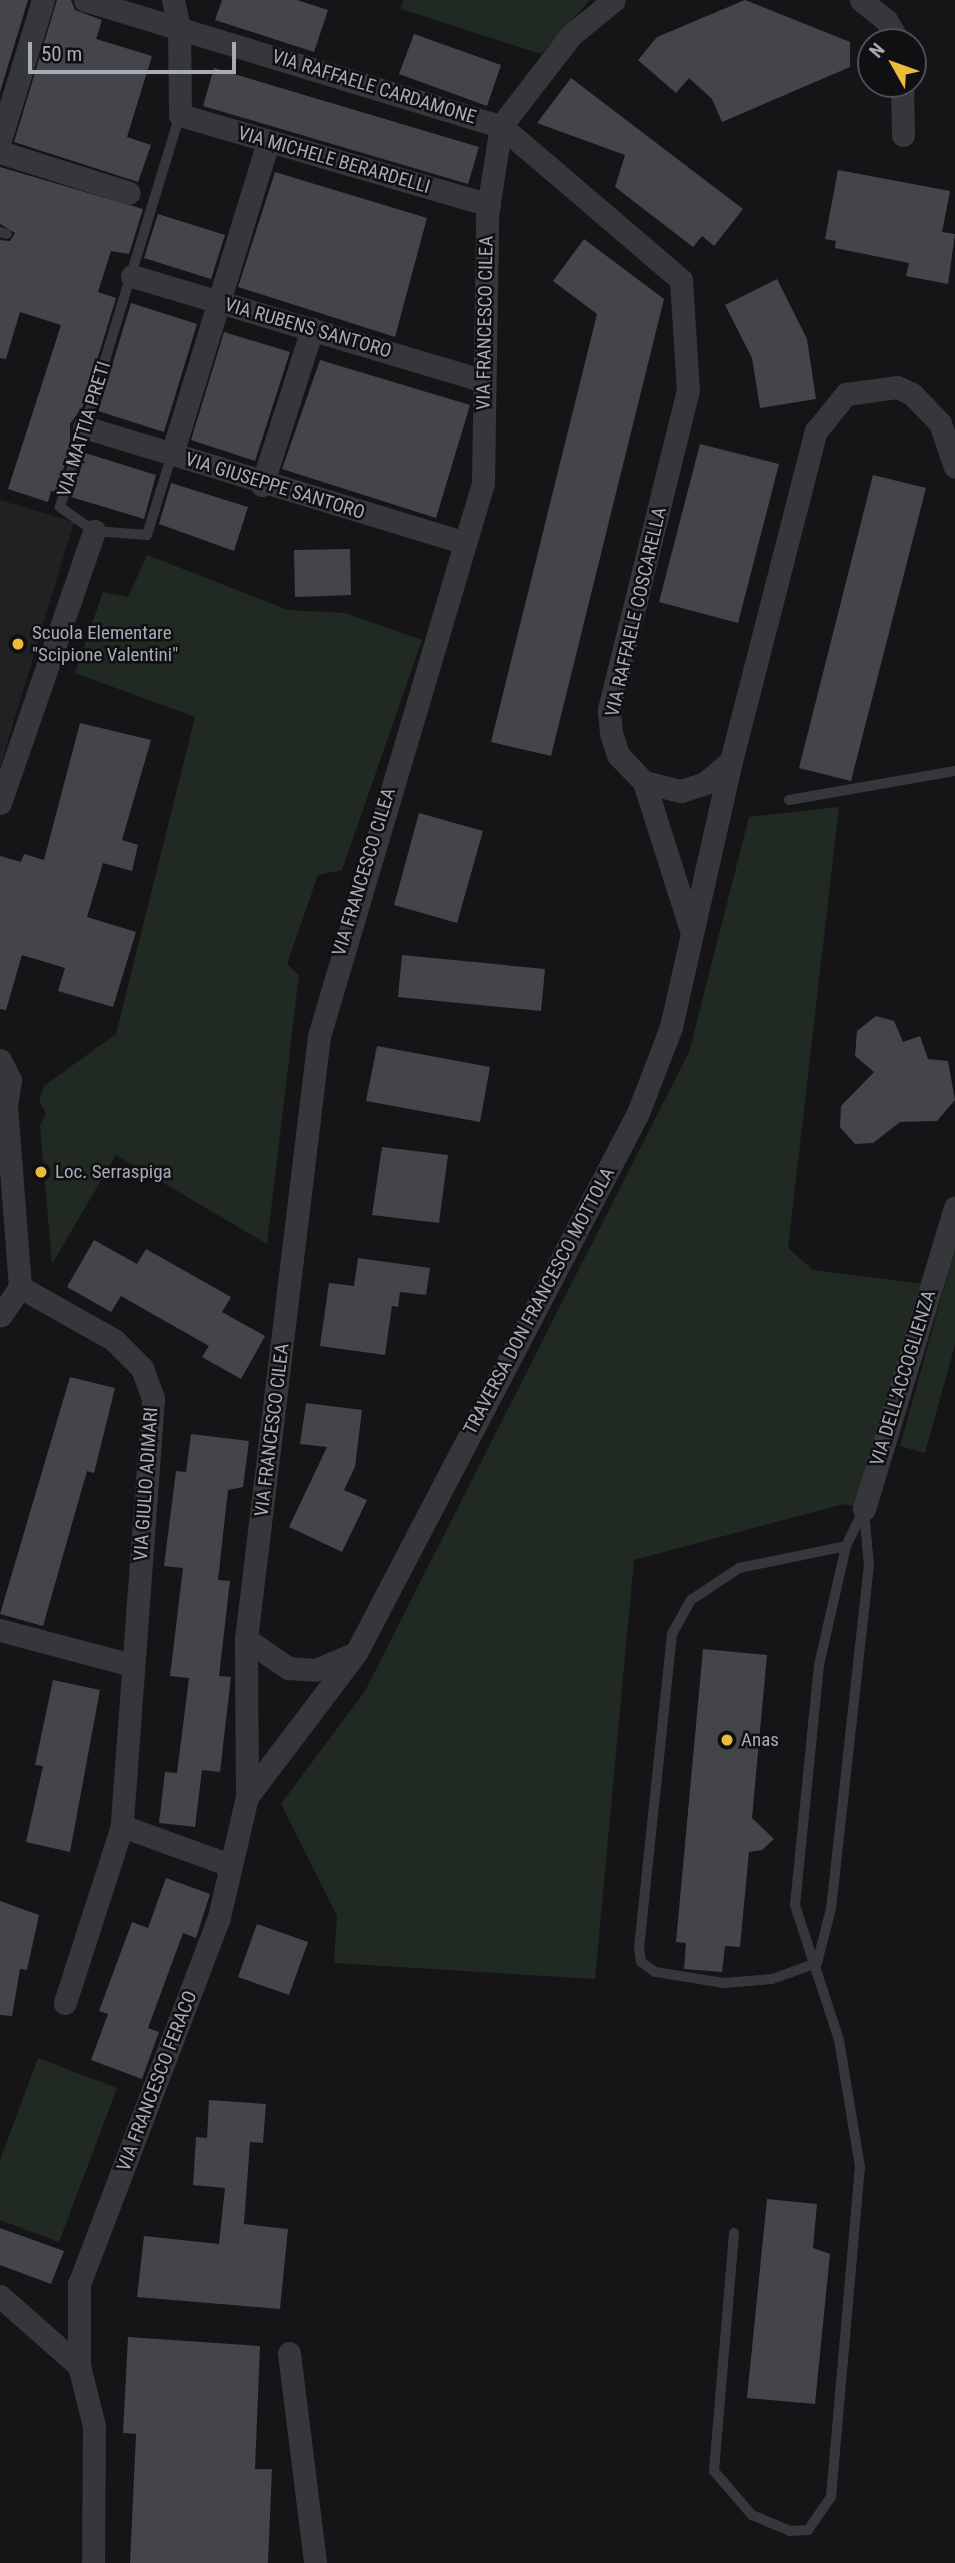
<!DOCTYPE html>
<style>
body{margin:0}
#map{position:relative;width:955px;height:2563px;overflow:hidden;background:#151517;font-family:"Roboto Condensed",sans-serif}
div>[style]{position:absolute}
[style*='--x']{left:calc(var(--x)*1px);top:calc(var(--y)*1px);width:calc(var(--w)*1px);rotate:calc(var(--a)*1deg)}
.built>*{inset:0;background:#212124}
.green>*{inset:0;background:#212923}
.building>*{inset:0;background:#44454a}
.lane>*{height:10px;margin:-5px;padding:0 5px;transform-origin:5px;border-radius:5px;background:#36373b}
.street>*{height:23px;margin:-11.5px;padding:0 11.5px;transform-origin:11.5px;border-radius:11.5px;background:#36373b}
.dots>*{width:19px;height:19px;translate:-50% -50%;box-sizing:border-box;border:4px solid #101012;border-radius:50%}
span{translate:-50% -50%;white-space:nowrap;text-align:center;line-height:1.15;-webkit-text-stroke:5px #101012;paint-order:stroke}
.street-label{font-size:19px;color:#a7abb6}
.poi-label{font-size:19px;color:#a7abb6}
.left{translate:0 -50%;text-align:left}
.north{position:absolute;left:857px;top:28px;width:70px;height:70px;box-sizing:border-box;background:#101012;border:2px solid #4c4e54;border-radius:50%;rotate:310deg;font-size:19px;font-weight:700;line-height:28px;text-align:center;color:#a7abb6}
.north::after{content:'';display:block;margin:auto;width:24px;height:32px;background:#eabc39;clip-path:polygon(50% 0,100% 100%,50% 72%,0 100%)}
.scale{position:absolute;left:28px;top:42px;width:208px;height:32px;box-sizing:border-box;border:4px solid #a7abb6;border-top:0;padding-left:9px;font-size:21px;line-height:24px;white-space:nowrap;color:#a7abb6;-webkit-text-stroke:5px #101012;paint-order:stroke}
</style>
<div id="map">
<div class="built">
<div style="clip-path:polygon(0 500px,74px 522px,0 767px)"></div>
</div>
<div class="green">
<div style="clip-path:polygon(403px 0,590px 0,541px 54px,401px 9px)"></div>
<div style="clip-path:polygon(147px 555px,288px 610px,345px 613px,422px 640px,342px 870px,318px 875px,287px 964px,299px 975px,267px 1244px,116px 1155px,52px 1264px,40px 1125px,46px 1114px,39px 1101px,44px 1086px,116px 1034px,195px 717px,75px 673px,103px 592px,128px 597px)"></div>
<div style="clip-path:polygon(839px 807px,788px 1248px,813px 1270px,924px 1284px,859px 1508px,844px 1504px,634px 1560px,595px 1979px,334px 1963px,337px 1916px,281px 1804px,365px 1691px,689px 1052px,749px 817px)"></div>
<div style="clip-path:polygon(955px 1248px,955px 1345px,925px 1453px,900px 1446px)"></div>
<div style="clip-path:polygon(38px 2058px,117px 2088px,59px 2242px,0 2220px,0 2160px)"></div>
</div>
<div class="building">
<div style="clip-path:polygon(0 0,28px 0,0 92px)"></div>
<div style="clip-path:polygon(57px 0,71px 0,75px 10px,102px 20px,96px 39px,152px 56px,127px 137px,151px 145px,138px 182px,14px 142px)"></div>
<div style="clip-path:polygon(222px 0,297px 0,328px 10px,314px 52px,215px 20px)"></div>
<div style="clip-path:polygon(745px 0,850px 42px,850px 67px,722px 122px,712px 99px,689px 78px,676px 93px,638px 60px,657px 37px)"></div>
<div style="clip-path:polygon(414px 34px,501px 65px,487px 106px,399px 74px)"></div>
<div style="clip-path:polygon(214px 68px,479px 147px,468px 184px,203px 106px)"></div>
<div style="clip-path:polygon(571px 78px,743px 209px,714px 246px,702px 236px,693px 247px,615px 187px,625px 155px,537px 123px)"></div>
<div style="clip-path:polygon(0 167px,143px 209px,129px 254px,111px 251px,98px 292px,116px 298px,83px 406px,70px 424px,70px 448px,56px 492px,51px 491px,48px 502px,8px 489px,61px 325px,20px 312px,6px 359px,0 358px,0 240px,10px 241px,15px 233px,0 224px)"></div>
<div style="clip-path:polygon(838px 170px,950px 191px,942px 232px,955px 234px,948px 284px,906px 276px,909px 263px,835px 248px,836px 241px,825px 239px)"></div>
<div style="clip-path:polygon(275px 172px,427px 218px,395px 337px,238px 287px)"></div>
<div style="clip-path:polygon(158px 214px,225px 235px,211px 279px,144px 258px)"></div>
<div style="clip-path:polygon(584px 239px,664px 299px,551px 756px,491px 742px,597px 314px,553px 281px)"></div>
<div style="clip-path:polygon(777px 279px,807px 339px,816px 399px,760px 408px,752px 358px,725px 305px)"></div>
<div style="clip-path:polygon(131px 303px,197px 324px,164px 432px,98px 411px)"></div>
<div style="clip-path:polygon(224px 332px,290px 352px,255px 461px,191px 440px)"></div>
<div style="clip-path:polygon(320px 360px,470px 405px,436px 518px,282px 469px)"></div>
<div style="clip-path:polygon(700px 444px,779px 464px,738px 623px,659px 602px)"></div>
<div style="clip-path:polygon(85px 453px,156px 475px,144px 519px,71px 497px)"></div>
<div style="clip-path:polygon(873px 475px,926px 488px,851px 781px,799px 768px)"></div>
<div style="clip-path:polygon(171px 483px,248px 507px,234px 551px,159px 524px)"></div>
<div style="clip-path:polygon(350px 549px,351px 595px,295px 597px,294px 550px)"></div>
<div style="clip-path:polygon(80px 723px,151px 740px,122px 840px,138px 845px,132px 871px,103px 863px,87px 917px,136px 932px,113px 1007px,58px 991px,65px 968px,22px 955px,6px 1010px,0 1009px,0 856px,21px 862px,24px 854px,44px 860px)"></div>
<div style="clip-path:polygon(419px 813px,483px 831px,457px 923px,394px 905px)"></div>
<div style="clip-path:polygon(402px 955px,545px 969px,541px 1011px,398px 997px)"></div>
<div style="clip-path:polygon(876px 1016px,894px 1021px,903px 1042px,920px 1036px,928px 1059px,948px 1061px,955px 1100px,937px 1121px,900px 1122px,873px 1143px,855px 1144px,840px 1127px,841px 1106px,874px 1072px,855px 1056px,857px 1031px)"></div>
<div style="clip-path:polygon(377px 1046px,490px 1067px,480px 1122px,366px 1101px)"></div>
<div style="clip-path:polygon(382px 1147px,448px 1155px,439px 1223px,372px 1215px)"></div>
<div style="clip-path:polygon(94px 1240px,137px 1264px,146px 1249px,231px 1297px,222px 1312px,265px 1336px,241px 1379px,202px 1357px,209px 1346px,121px 1296px,111px 1312px,67px 1287px)"></div>
<div style="clip-path:polygon(358px 1258px,430px 1268px,426px 1295px,400px 1292px,398px 1307px,392px 1306px,385px 1355px,320px 1346px,329px 1283px,354px 1286px)"></div>
<div style="clip-path:polygon(70px 1377px,115px 1388px,94px 1473px,87px 1471px,43px 1626px,0 1614px)"></div>
<div style="clip-path:polygon(306px 1403px,362px 1410px,355px 1467px,344px 1490px,367px 1500px,342px 1552px,289px 1527px,327px 1447px,300px 1444px)"></div>
<div style="clip-path:polygon(191px 1434px,249px 1441px,243px 1487px,228px 1490px,218px 1580px,230px 1581px,219px 1676px,231px 1677px,220px 1772px,202px 1770px,195px 1827px,159px 1823px,165px 1772px,177px 1773px,189px 1678px,170px 1676px,183px 1568px,164px 1566px,176px 1471px,186px 1472px)"></div>
<div style="clip-path:polygon(703px 1649px,767px 1655px,752px 1818px,774px 1839px,762px 1850px,749px 1852px,740px 1947px,725px 1946px,722px 1972px,684px 1969px,686px 1943px,676px 1942px)"></div>
<div style="clip-path:polygon(53px 1680px,100px 1690px,70px 1852px,26px 1842px,43px 1766px,35px 1765px)"></div>
<div style="clip-path:polygon(166px 1878px,210px 1894px,196px 1938px,183px 1933px,148px 2028px,159px 2032px,142px 2079px,91px 2060px,108px 2014px,99px 2011px,132px 1922px,148px 1928px)"></div>
<div style="clip-path:polygon(0 1901px,39px 1915px,27px 1970px,20px 1969px,12px 2016px,0 2015px)"></div>
<div style="clip-path:polygon(257px 1924px,308px 1942px,289px 1995px,238px 1977px)"></div>
<div style="clip-path:polygon(209px 2100px,266px 2104px,263px 2143px,250px 2142px,244px 2224px,288px 2229px,280px 2309px,137px 2297px,144px 2236px,219px 2244px,225px 2188px,193px 2185px,196px 2137px,207px 2138px)"></div>
<div style="clip-path:polygon(767px 2199px,817px 2204px,813px 2248px,830px 2254px,815px 2404px,747px 2398px)"></div>
<div style="clip-path:polygon(0 2228px,64px 2251px,51px 2284px,0 2265px)"></div>
<div style="clip-path:polygon(128px 2337px,260px 2346px,255px 2469px,272px 2469px,268px 2563px,130px 2563px,136px 2434px,123px 2433px)"></div>
</div>
<div class="lane">
<div style="--x:0;--y:232;--w:7;--a:16"></div>
<div style="--x:172;--y:454;--w:85;--a:107.2"></div>
<div style="--x:147;--y:535;--w:53;--a:-175.7"></div>
<div style="--x:94;--y:531;--w:42;--a:-144.8"></div>
<div style="--x:60;--y:507;--w:410;--a:-73"></div>
<div style="--x:789;--y:800;--w:169;--a:-9.9"></div>
<div style="--x:817;--y:1963;--w:48;--a:160.4"></div>
<div style="--x:772;--y:1979;--w:48;--a:175.2"></div>
<div style="--x:724;--y:1983;--w:70;--a:-170.9"></div>
<div style="--x:655;--y:1972;--w:17;--a:-144"></div>
<div style="--x:641;--y:1962;--w:14;--a:-98"></div>
<div style="--x:639;--y:1948;--w:316;--a:-84"></div>
<div style="--x:672;--y:1634;--w:39;--a:-61"></div>
<div style="--x:691;--y:1600;--w:58;--a:-33.7"></div>
<div style="--x:739;--y:1568;--w:109;--a:-11.6"></div>
<div style="--x:817;--y:1963;--w:56;--a:-75.5"></div>
<div style="--x:831;--y:1909;--w:345;--a:-83.7"></div>
<div style="--x:869;--y:1566;--w:55;--a:-95.2"></div>
<div style="--x:734;--y:2233;--w:239;--a:94.8"></div>
<div style="--x:714;--y:2471;--w:58;--a:49.2"></div>
<div style="--x:752;--y:2515;--w:41;--a:22.8"></div>
<div style="--x:790;--y:2531;--w:18;--a:-3"></div>
<div style="--x:808;--y:2530;--w:40;--a:-55.1"></div>
<div style="--x:831;--y:2497;--w:331;--a:-85"></div>
<div style="--x:860;--y:2167;--w:129;--a:-99.4"></div>
<div style="--x:839;--y:2040;--w:142;--a:-108.1"></div>
<div style="--x:795;--y:1905;--w:241;--a:-84.3"></div>
<div style="--x:819;--y:1665;--w:122;--a:-77.2"></div>
<div style="--x:846;--y:1546;--w:41;--a:-64.1"></div>
</div>
<div class="street">
<div style="--x:85;--y:0;--w:435;--a:16.9"></div>
<div style="--x:501;--y:126;--w:237;--a:40.5"></div>
<div style="--x:681;--y:280;--w:110;--a:86.4"></div>
<div style="--x:688;--y:390;--w:330;--a:103.9"></div>
<div style="--x:609;--y:710;--w:23;--a:85"></div>
<div style="--x:611;--y:733;--w:23;--a:72"></div>
<div style="--x:618;--y:755;--w:37;--a:46"></div>
<div style="--x:644;--y:782;--w:38;--a:14"></div>
<div style="--x:681;--y:791;--w:25;--a:-18"></div>
<div style="--x:705;--y:783;--w:34;--a:-40"></div>
<div style="--x:173;--y:0;--w:29;--a:78"></div>
<div style="--x:179;--y:28;--w:87;--a:89.3"></div>
<div style="--x:180;--y:115;--w:322;--a:16.2"></div>
<div style="--x:861;--y:0;--w:32;--a:39"></div>
<div style="--x:886;--y:20;--w:26;--a:59"></div>
<div style="--x:902;--y:84;--w:51;--a:88.9"></div>
<div style="--x:0;--y:140;--w:146;--a:-72.9"></div>
<div style="--x:0;--y:152;--w:135;--a:17.6"></div>
<div style="--x:132;--y:276;--w:367;--a:16.6"></div>
<div style="--x:84;--y:427;--w:398;--a:16.9"></div>
<div style="--x:172;--y:454;--w:326;--a:-72.9"></div>
<div style="--x:262;--y:485;--w:164;--a:-72.2"></div>
<div style="--x:644;--y:782;--w:155;--a:72.4"></div>
<div style="--x:0;--y:803;--w:288;--a:-70.9"></div>
<div style="--x:0;--y:1060;--w:22;--a:63"></div>
<div style="--x:10;--y:1080;--w:25;--a:99"></div>
<div style="--x:6;--y:1105;--w:183;--a:85.6"></div>
<div style="--x:20;--y:1287;--w:34;--a:124"></div>
<div style="--x:20;--y:1287;--w:108;--a:29.4"></div>
<div style="--x:114;--y:1340;--w:40;--a:45"></div>
<div style="--x:142;--y:1368;--w:33;--a:70"></div>
<div style="--x:153;--y:1399;--w:428;--a:94.2"></div>
<div style="--x:122;--y:1826;--w:186;--a:107.9"></div>
<div style="--x:864;--y:1509;--w:315;--a:-73.2"></div>
<div style="--x:0;--y:1630;--w:137;--a:14.9"></div>
<div style="--x:246;--y:1639;--w:51;--a:34.6"></div>
<div style="--x:288;--y:1668;--w:27;--a:4"></div>
<div style="--x:315;--y:1670;--w:44;--a:-22.5"></div>
<div style="--x:247;--y:1797;--w:181;--a:-52.9"></div>
<div style="--x:356;--y:1653;--w:609;--a:-62.43"></div>
<div style="--x:638;--y:1113;--w:92;--a:-69"></div>
<div style="--x:671;--y:1027;--w:273;--a:-77.3"></div>
<div style="--x:731;--y:761;--w:341;--a:-75.6"></div>
<div style="--x:816;--y:431;--w:48;--a:-51"></div>
<div style="--x:846;--y:394;--w:51;--a:-7.8"></div>
<div style="--x:897;--y:387;--w:17;--a:25"></div>
<div style="--x:912;--y:394;--w:40;--a:46"></div>
<div style="--x:940;--y:423;--w:46;--a:71.2"></div>
<div style="--x:122;--y:1826;--w:115;--a:19.9"></div>
<div style="--x:0;--y:2296;--w:106;--a:41.5"></div>
<div style="--x:289;--y:2353;--w:212;--a:82.9"></div>
<div style="--x:93;--y:2563;--w:137;--a:-89.6"></div>
<div style="--x:94;--y:2426;--w:62;--a:-104"></div>
<div style="--x:79;--y:2366;--w:82;--a:-90"></div>
<div style="--x:79;--y:2284;--w:393;--a:-69.1"></div>
<div style="--x:219;--y:1917;--w:123;--a:-76.9"></div>
<div style="--x:247;--y:1797;--w:158;--a:-90.4"></div>
<div style="--x:246;--y:1639;--w:607;--a:-83.1"></div>
<div style="--x:319;--y:1036;--w:577;--a:-73.48"></div>
<div style="--x:483;--y:483;--w:269;--a:-89.1"></div>
<div style="--x:487;--y:214;--w:89;--a:-81"></div>
<div style="--x:501;--y:126;--w:115;--a:-52.4"></div>
<div style="--x:571;--y:35;--w:55;--a:-39.1"></div>
</div>
<div class="dots">
<div style="left:18px;top:644px;background:#eabc39"></div>
<div style="left:41px;top:1172px;background:#eabc39"></div>
<div style="left:727px;top:1740px;background:#eabc39"></div>
</div>
<div class="street-label">
<span style="left:374px;top:87px;rotate:17deg">VIA RAFFAELE CARDAMONE</span>
<span style="left:334px;top:160px;rotate:16deg">VIA MICHELE BERARDELLI</span>
<span style="left:485px;top:323px;rotate:-89deg">VIA FRANCESCO CILEA</span>
<span style="left:308px;top:328px;rotate:16deg">VIA RUBENS SANTORO</span>
<span style="left:84px;top:429px;rotate:-73deg">VIA MATTIA PRETI</span>
<span style="left:275px;top:486px;rotate:17deg">VIA GIUSEPPE SANTORO</span>
<span style="left:636px;top:612px;rotate:-77deg">VIA RAFFAELE COSCARELLA</span>
<span style="left:364px;top:872px;rotate:-73deg">VIA FRANCESCO CILEA</span>
<span style="left:539px;top:1301px;rotate:-62deg">TRAVERSA DON FRANCESCO MOTTOLA</span>
<span style="left:903px;top:1378px;rotate:-73deg">VIA DELL'ACCOGLIENZA</span>
<span style="left:272px;top:1430px;rotate:-83deg">VIA FRANCESCO CILEA</span>
<span style="left:146px;top:1484px;rotate:-86deg">VIA GIULIO ADIMARI</span>
<span style="left:157px;top:2081px;rotate:-69deg">VIA FRANCESCO FERACO</span>
</div>
<div class="poi-label">
<span class="left" style="left:32px;top:644px">Scuola Elementare<br>"Scipione Valentini"</span>
<span class="left" style="left:55px;top:1172px">Loc. Serraspiga</span>
<span class="left" style="left:741px;top:1740px">Anas</span>
</div>
<div class="north">N</div>
<div class="scale">50 m</div>
</div>
